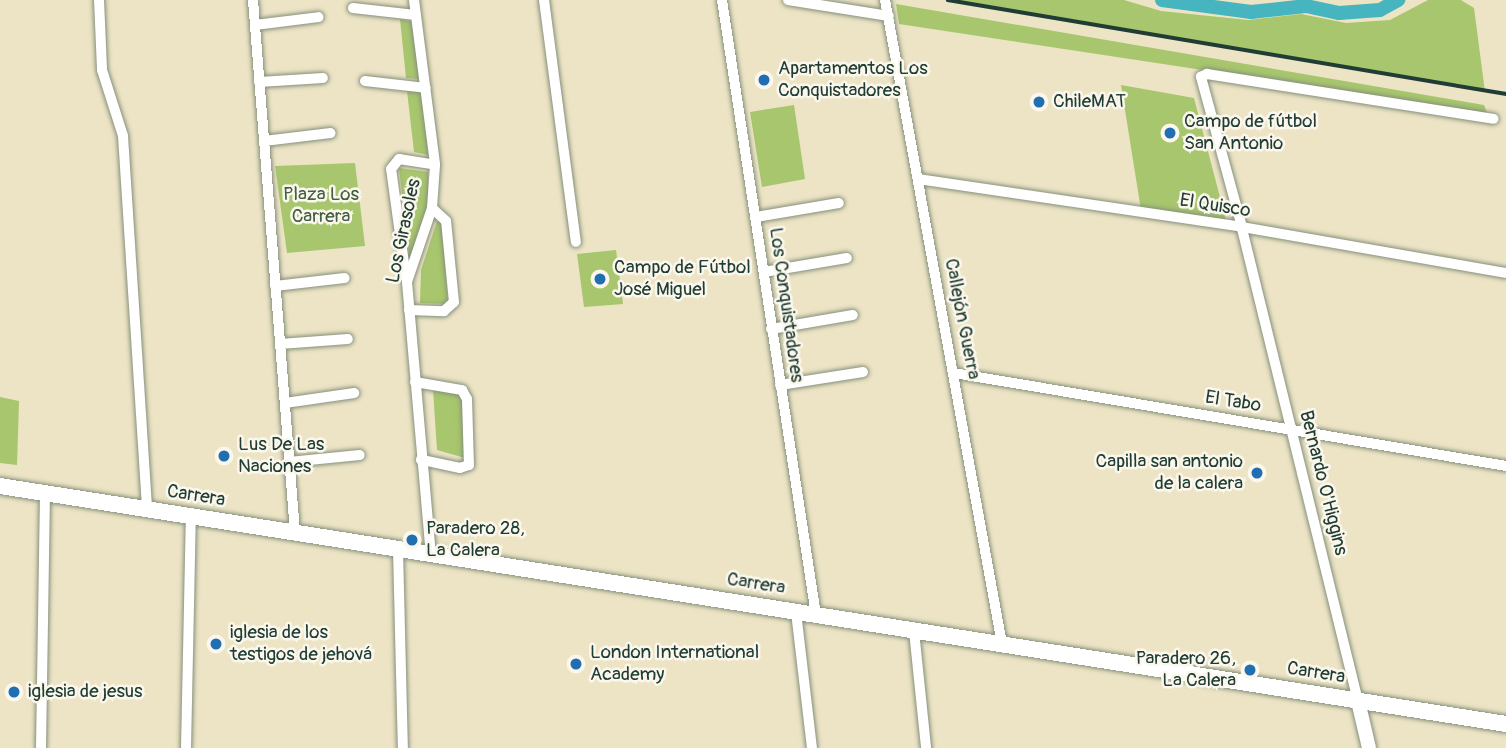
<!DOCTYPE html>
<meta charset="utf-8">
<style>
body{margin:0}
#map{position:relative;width:1506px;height:748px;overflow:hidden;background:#ece4c5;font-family:Pangolin,sans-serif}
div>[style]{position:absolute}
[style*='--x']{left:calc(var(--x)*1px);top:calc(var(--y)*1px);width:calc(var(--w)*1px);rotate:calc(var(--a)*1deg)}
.green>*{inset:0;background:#a7c66d}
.canal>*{height:14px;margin:-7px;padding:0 7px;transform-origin:7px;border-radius:7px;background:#46b5bf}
.roads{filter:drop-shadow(0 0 2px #86907c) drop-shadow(0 0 2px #86907c)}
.street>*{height:10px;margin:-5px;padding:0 5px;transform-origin:5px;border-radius:5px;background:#fff}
.secondary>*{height:14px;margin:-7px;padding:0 7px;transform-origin:7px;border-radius:7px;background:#fff}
.primary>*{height:16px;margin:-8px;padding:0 8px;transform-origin:8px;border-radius:8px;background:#fff}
.rail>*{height:3.5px;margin:-1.75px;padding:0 1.75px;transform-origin:1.75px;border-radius:1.75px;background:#1f3d34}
.dots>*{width:19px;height:19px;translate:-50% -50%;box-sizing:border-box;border:4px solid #fbf7ec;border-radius:50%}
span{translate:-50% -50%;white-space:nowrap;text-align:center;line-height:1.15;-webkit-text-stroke:5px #fbf7ec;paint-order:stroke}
.poi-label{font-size:19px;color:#1f3d34}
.left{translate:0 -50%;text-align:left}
.right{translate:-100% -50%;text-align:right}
.park-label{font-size:19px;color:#415f42}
.street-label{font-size:19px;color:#1f3d34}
</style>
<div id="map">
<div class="green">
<div style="clip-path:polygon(955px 0,1124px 0,1161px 11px,1248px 20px,1301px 14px,1346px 23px,1390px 20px,1428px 0,1461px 0,1474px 8px,1485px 92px)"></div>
<div style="clip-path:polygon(896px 4px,1484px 105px,1487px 113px,899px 24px)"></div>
<div style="clip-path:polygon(400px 19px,413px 22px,419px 79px,406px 78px)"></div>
<div style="clip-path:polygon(1121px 85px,1194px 98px,1226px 220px,1141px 210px)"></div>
<div style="clip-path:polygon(407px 91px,422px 92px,429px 155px,414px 152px)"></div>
<div style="clip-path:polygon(794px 105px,805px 179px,762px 187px,750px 112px)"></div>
<div style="clip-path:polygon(355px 163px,365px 246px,287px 253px,275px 166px)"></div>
<div style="clip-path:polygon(399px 168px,428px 172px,428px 208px,410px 259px)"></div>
<div style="clip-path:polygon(437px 221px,442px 221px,448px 304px,420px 303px,421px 270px)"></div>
<div style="clip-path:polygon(616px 250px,623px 304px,584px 307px,577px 254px)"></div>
<div style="clip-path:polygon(433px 389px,462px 394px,465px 458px,437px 450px)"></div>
<div style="clip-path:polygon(0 397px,19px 401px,17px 465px,0 463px)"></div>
</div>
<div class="canal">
<div style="--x:1162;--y:0;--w:90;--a:7.7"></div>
<div style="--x:1251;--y:12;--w:55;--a:-6.2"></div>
<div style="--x:1306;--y:6;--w:34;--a:12"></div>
<div style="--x:1339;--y:13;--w:41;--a:-4.2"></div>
<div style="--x:1380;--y:10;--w:21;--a:-29"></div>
</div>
<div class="roads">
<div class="street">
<div style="--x:99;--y:0;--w:70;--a:87.5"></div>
<div style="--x:102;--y:70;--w:69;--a:72.3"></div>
<div style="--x:123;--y:136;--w:375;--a:86.3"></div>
<div style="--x:253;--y:0;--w:535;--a:85.49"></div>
<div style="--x:414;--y:0;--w:166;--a:82.7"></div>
<div style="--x:435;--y:165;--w:43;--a:94"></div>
<div style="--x:432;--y:208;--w:78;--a:108.7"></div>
<div style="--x:407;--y:282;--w:273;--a:85"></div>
<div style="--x:544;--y:0;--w:244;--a:82.5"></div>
<div style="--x:722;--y:0;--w:622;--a:81.31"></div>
<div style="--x:788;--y:0;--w:102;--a:9"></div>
<div style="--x:885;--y:0;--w:655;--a:79.7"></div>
<div style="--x:353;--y:8;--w:63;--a:6.3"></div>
<div style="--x:255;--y:25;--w:64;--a:-7.1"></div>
<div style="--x:365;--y:81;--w:61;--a:6.5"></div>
<div style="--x:259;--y:82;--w:64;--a:-3.6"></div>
<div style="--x:264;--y:141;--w:67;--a:-6.8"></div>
<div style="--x:918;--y:179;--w:328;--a:8.4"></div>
<div style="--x:1242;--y:227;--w:268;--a:9.9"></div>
<div style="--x:756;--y:217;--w:84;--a:-9.6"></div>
<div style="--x:764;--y:272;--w:84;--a:-9.6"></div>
<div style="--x:406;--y:278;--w:110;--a:-97.8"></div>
<div style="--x:391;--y:169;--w:13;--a:-51"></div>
<div style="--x:399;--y:159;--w:36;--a:9"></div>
<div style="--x:275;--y:286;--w:70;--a:-6.5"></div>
<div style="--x:409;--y:310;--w:35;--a:2"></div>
<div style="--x:444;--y:311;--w:13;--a:-42"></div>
<div style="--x:454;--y:302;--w:81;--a:-95.6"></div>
<div style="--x:446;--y:221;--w:19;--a:-137"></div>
<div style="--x:771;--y:329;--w:83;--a:-9.7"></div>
<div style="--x:280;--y:344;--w:68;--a:-4.2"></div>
<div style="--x:954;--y:373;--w:560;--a:9.56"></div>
<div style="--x:415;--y:382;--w:48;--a:9.7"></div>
<div style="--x:462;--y:390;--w:10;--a:61"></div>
<div style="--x:467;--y:399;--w:66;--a:88.3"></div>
<div style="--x:469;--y:465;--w:9;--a:162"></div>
<div style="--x:460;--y:468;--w:40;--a:-168"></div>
<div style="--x:780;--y:385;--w:84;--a:-8.9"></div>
<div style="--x:285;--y:403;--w:70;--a:-8.2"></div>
<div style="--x:289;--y:462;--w:71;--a:-5.6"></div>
<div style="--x:398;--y:549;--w:199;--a:88.6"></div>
<div style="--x:796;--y:612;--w:137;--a:83.3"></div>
<div style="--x:914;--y:631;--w:118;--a:84.1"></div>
<div style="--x:1358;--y:701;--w:488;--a:-103.8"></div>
<div style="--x:1242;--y:227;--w:156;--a:-105.3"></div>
<div style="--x:1201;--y:77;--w:7;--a:-27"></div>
<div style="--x:1207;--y:74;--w:290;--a:8.9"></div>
<div style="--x:41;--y:748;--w:255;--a:-89.1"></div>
<div style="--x:186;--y:748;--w:231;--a:-88.8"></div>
</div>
<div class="secondary">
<div style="--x:1358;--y:701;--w:48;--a:76.8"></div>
</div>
<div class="primary">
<div style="--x:0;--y:486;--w:1525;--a:8.98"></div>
</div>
</div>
<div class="rail">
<div style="--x:948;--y:0;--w:566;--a:9.56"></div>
</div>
<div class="dots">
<div style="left:764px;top:80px;background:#1f6fb2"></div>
<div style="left:1039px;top:102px;background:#1f6fb2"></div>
<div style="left:1170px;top:133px;background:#1f6fb2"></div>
<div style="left:600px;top:279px;background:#1f6fb2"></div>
<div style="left:224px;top:456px;background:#1f6fb2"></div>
<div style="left:1257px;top:473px;background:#1f6fb2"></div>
<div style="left:412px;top:540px;background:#1f6fb2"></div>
<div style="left:216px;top:644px;background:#1f6fb2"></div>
<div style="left:576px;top:664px;background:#1f6fb2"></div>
<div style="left:1250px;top:670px;background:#1f6fb2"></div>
<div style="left:14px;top:692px;background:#1f6fb2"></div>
</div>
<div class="poi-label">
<span class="left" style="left:778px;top:80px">Apartamentos Los<br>Conquistadores</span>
<span class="left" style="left:1053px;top:102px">ChileMAT</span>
<span class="left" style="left:1184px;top:133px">Campo de fútbol<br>San Antonio</span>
<span class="left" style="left:614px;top:279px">Campo de Fútbol<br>José Miguel</span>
<span class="left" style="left:238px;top:456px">Lus De Las<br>Naciones</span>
<span class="right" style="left:1243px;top:473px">Capilla san antonio<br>de la calera</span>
<span class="left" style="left:426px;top:540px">Paradero 28,<br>La Calera</span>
<span class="left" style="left:230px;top:644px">iglesia de los<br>testigos de jehová</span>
<span class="left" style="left:590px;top:664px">London International<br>Academy</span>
<span class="right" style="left:1236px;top:670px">Paradero 26,<br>La Calera</span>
<span class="left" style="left:28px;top:692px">iglesia de jesus</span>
</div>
<div class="park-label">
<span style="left:321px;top:206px">Plaza Los<br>Carrera</span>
</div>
<div class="street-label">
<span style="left:1215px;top:206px;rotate:9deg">El Quisco</span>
<span style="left:404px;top:231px;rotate:-78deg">Los Girasoles</span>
<span style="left:786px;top:305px;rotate:82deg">Los Conquistadores</span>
<span style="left:962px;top:319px;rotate:79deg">Callejón Guerra</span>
<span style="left:1233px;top:402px;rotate:9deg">El Tabo</span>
<span style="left:1323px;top:483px;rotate:76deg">Bernardo O'Higgins</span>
<span style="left:196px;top:496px;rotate:9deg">Carrera</span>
<span style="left:756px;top:584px;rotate:9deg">Carrera</span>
<span style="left:1316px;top:673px;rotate:9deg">Carrera</span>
</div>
</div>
